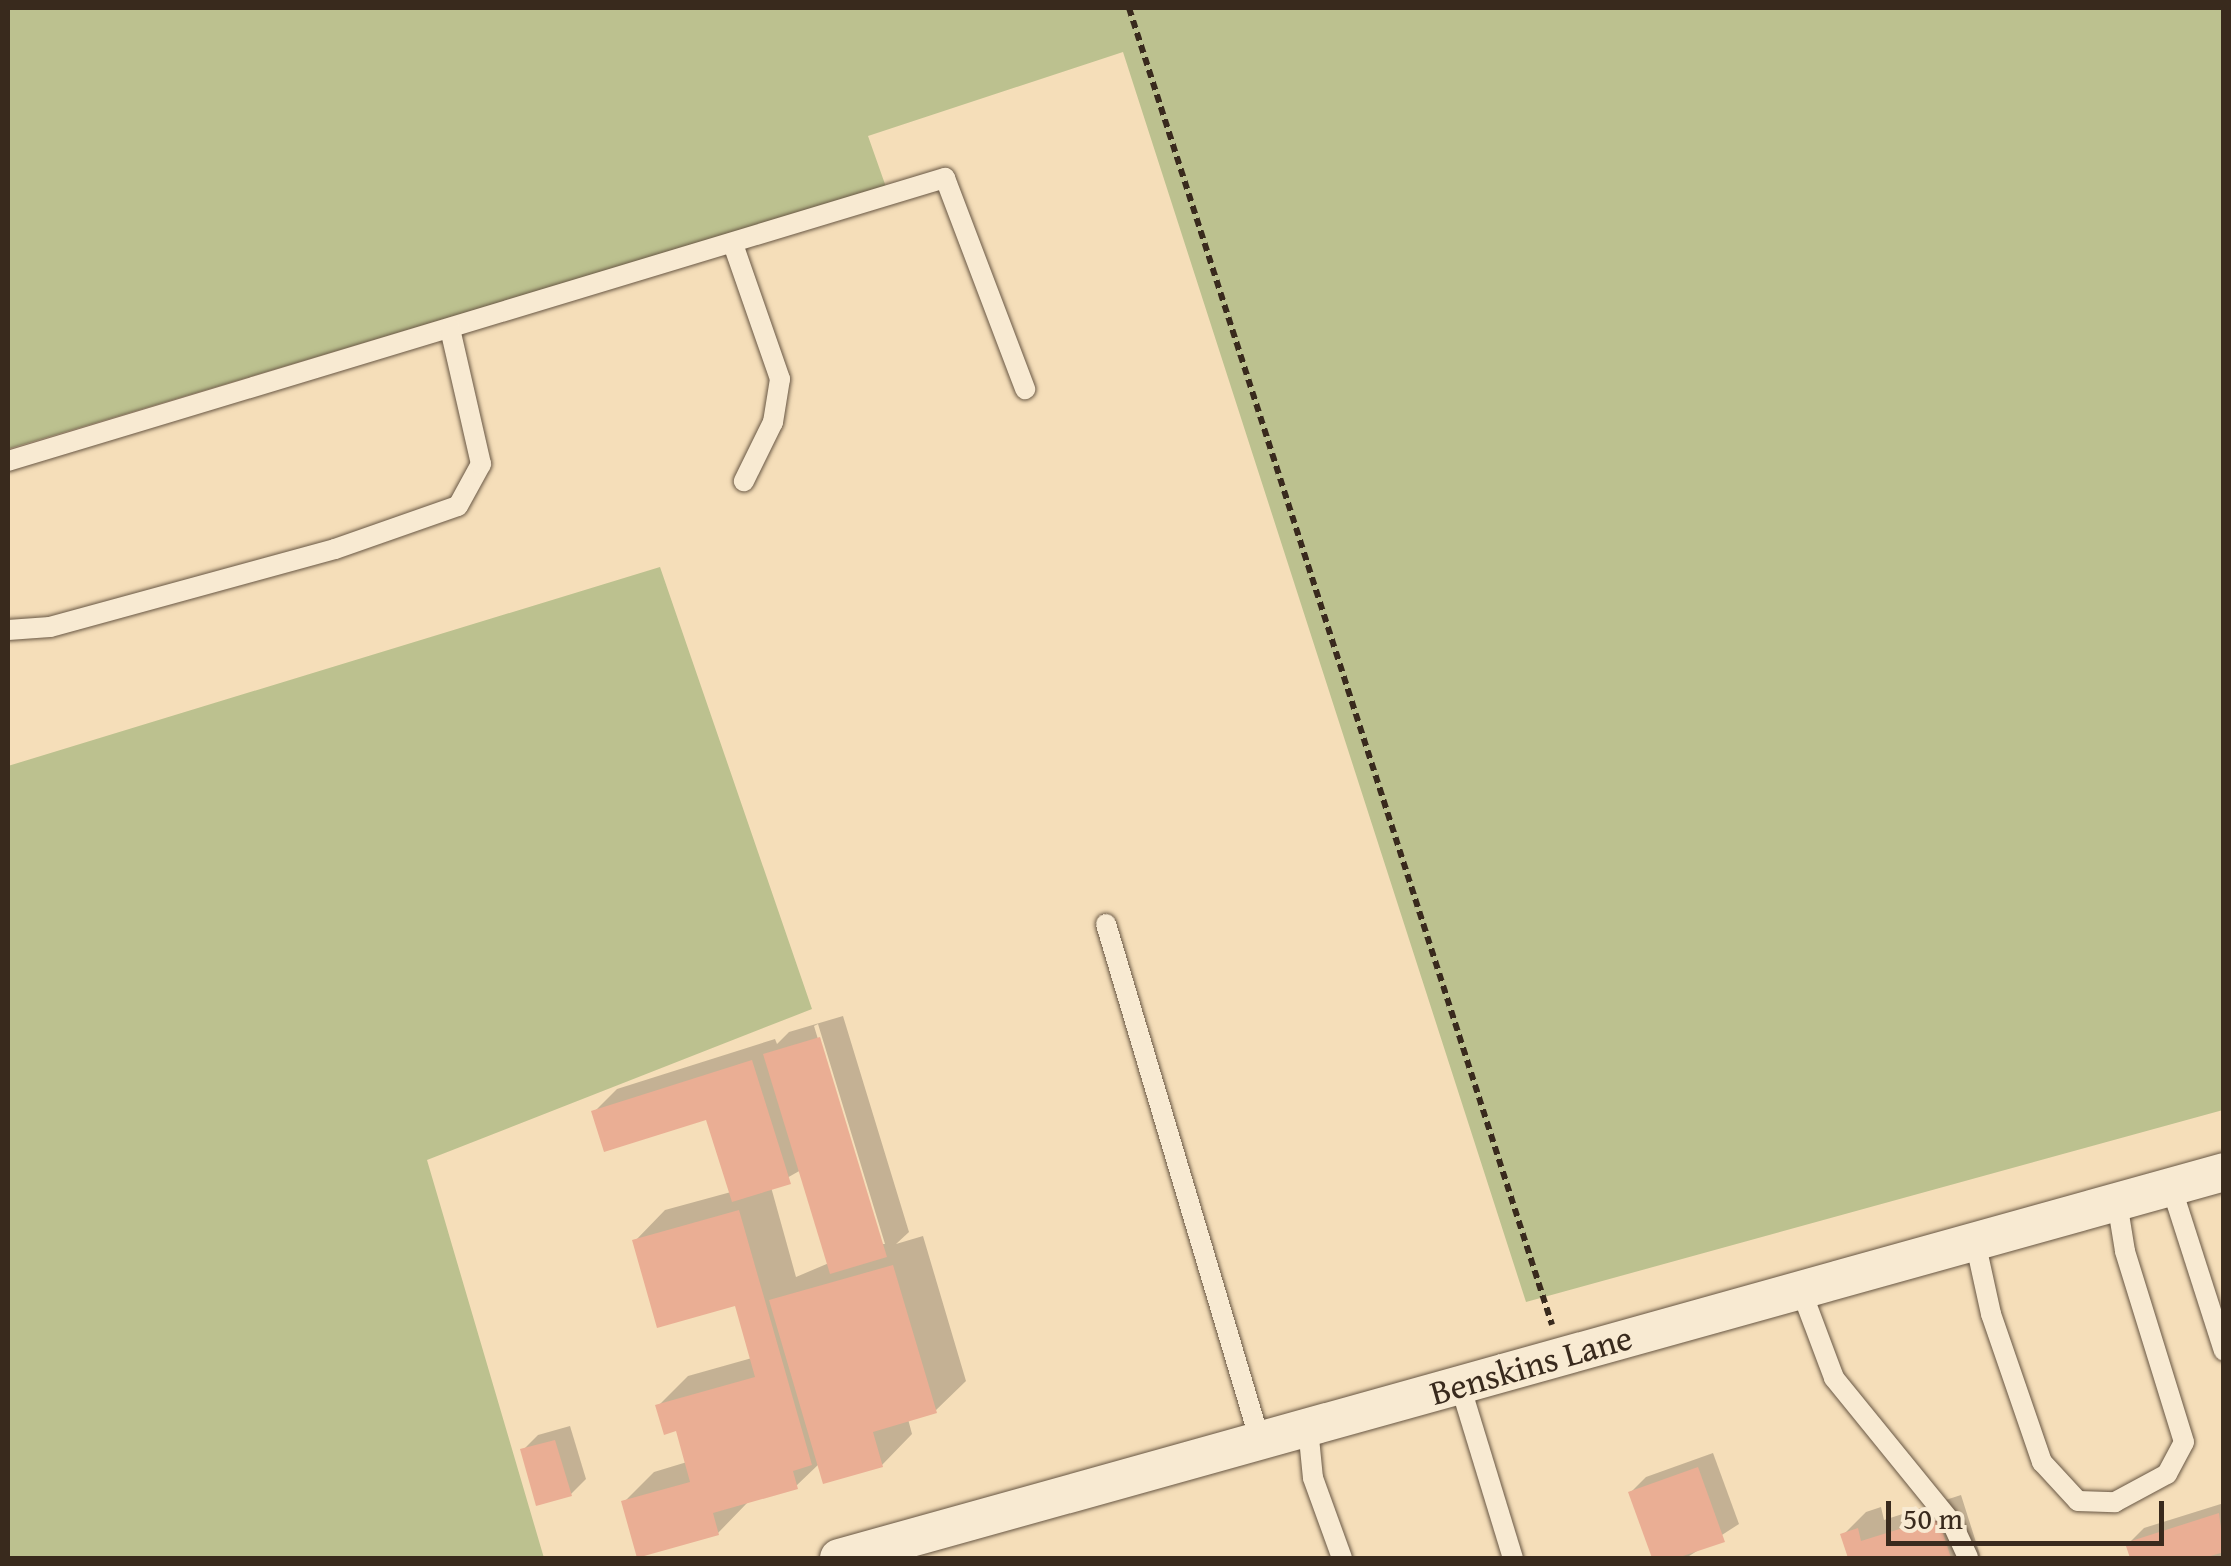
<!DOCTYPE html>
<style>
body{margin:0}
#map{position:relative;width:2231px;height:1566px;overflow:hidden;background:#f5deb9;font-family:"Gentium Book Plus",serif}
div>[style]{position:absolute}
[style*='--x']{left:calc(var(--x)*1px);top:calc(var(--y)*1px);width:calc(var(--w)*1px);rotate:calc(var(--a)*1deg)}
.green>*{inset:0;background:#bcc18f}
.shadow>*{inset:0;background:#0003}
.building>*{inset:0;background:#eaae94}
.path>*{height:6px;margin-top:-3px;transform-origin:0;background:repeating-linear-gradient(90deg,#392a1d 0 8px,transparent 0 13px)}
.roads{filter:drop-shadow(0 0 2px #685744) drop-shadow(0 0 2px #685744)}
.lane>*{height:20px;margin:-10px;padding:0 10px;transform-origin:10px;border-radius:10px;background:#f8ead2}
.street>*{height:38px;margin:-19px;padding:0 19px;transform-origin:19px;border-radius:19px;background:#f8ead2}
span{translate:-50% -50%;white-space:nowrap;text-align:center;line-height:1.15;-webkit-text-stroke:8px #f8ead2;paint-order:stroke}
.street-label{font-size:35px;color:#392a1d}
.frame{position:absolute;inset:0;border:10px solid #392a1d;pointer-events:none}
.scale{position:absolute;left:1886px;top:1501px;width:278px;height:45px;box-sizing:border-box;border:5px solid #392a1d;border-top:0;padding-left:12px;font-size:30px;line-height:35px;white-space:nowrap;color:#392a1d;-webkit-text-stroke:8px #f8ead2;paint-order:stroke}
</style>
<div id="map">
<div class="green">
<div style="clip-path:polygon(8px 8px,2223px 8px,2223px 1110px,1526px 1302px,1123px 52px,868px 136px,886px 187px,8px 449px)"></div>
<div style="clip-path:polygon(660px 567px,812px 1009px,427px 1160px,544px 1558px,8px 1558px,8px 766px)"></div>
</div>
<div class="shadow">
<div style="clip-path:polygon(evenodd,843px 1016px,909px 1232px,896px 1244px,923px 1236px,966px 1381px,935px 1411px,908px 1419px,912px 1434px,882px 1465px,820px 1463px,796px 1486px,748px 1502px,718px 1533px,624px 1502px,654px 1472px,687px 1462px,677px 1428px,658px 1406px,688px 1376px,752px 1358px,736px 1303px,635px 1241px,665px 1210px,731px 1192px,708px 1117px,594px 1112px,617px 1089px,775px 1039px,777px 1044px,789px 1032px,843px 1016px,818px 1024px,885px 1244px,880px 1244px,814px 1026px,818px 1024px,843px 1016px,801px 1170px,829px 1263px,796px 1277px,771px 1187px,801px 1170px)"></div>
<div style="clip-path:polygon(570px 1426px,586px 1479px,571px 1494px,523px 1450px,538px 1435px)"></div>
<div style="clip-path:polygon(1713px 1453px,1739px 1524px,1686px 1558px,1654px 1558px,1631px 1492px,1646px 1477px)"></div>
<div style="clip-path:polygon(1961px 1495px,1981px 1558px,1851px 1558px,1843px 1535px,1866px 1512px,1881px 1507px,1884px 1520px)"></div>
<div style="clip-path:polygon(2224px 1503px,2221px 1558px,2133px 1558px,2128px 1544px,2144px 1528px)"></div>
</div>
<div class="building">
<div style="clip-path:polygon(820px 1037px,887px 1257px,830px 1274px,763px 1054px)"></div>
<div style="clip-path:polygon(752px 1060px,791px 1184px,732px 1202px,706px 1120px,604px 1152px,591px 1111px)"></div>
<div style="clip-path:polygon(739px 1210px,812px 1465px,793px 1471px,798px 1489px,713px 1513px,719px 1535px,637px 1558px,621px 1501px,690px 1482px,676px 1431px,664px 1435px,655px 1405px,755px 1377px,735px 1306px,657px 1328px,632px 1240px)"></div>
<div style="clip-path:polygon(893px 1265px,937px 1413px,873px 1432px,883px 1467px,823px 1484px,769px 1300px)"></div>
<div style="clip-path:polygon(555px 1440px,572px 1496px,536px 1506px,520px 1449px)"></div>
<div style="clip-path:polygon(1698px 1467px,1725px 1542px,1677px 1558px,1652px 1558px,1628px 1492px)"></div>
<div style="clip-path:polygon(2219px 1513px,2224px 1552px,2204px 1558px,2130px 1558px,2125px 1543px)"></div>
<div style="clip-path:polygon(1938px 1517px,1951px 1558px,1848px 1558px,1840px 1534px,1858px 1528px,1861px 1541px)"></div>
</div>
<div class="path">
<div style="--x:1129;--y:8;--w:1383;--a:72.19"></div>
</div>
<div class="roads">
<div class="lane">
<div style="--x:733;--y:244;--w:143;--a:70.8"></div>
<div style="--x:780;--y:379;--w:44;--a:99.2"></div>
<div style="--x:773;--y:422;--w:66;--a:116.2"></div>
<div style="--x:8;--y:461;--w:979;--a:-16.81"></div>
<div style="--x:945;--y:178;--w:226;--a:69.2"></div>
<div style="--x:8;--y:630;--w:42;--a:-4.1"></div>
<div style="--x:50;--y:627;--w:295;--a:-15.3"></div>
<div style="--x:335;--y:549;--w:130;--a:-19.3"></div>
<div style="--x:458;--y:506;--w:48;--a:-61.3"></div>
<div style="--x:481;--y:464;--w:139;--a:-102.9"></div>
<div style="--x:1106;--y:924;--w:539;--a:73.41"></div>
<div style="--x:2171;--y:1186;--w:173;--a:72.2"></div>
<div style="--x:1975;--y:1241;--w:75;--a:77.6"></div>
<div style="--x:1991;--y:1314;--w:157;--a:71"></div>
<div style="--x:2042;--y:1462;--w:53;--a:47.3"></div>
<div style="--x:2078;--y:1501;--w:37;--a:2"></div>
<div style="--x:2115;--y:1502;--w:59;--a:-28.3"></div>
<div style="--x:2167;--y:1474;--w:36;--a:-62"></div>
<div style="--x:2184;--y:1442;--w:200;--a:-107.2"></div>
<div style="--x:2125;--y:1251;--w:50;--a:-99.3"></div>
<div style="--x:1801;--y:1290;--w:94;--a:69.4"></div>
<div style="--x:1834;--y:1378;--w:187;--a:50.9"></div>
<div style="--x:1952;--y:1523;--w:38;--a:65"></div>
<div style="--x:1460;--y:1385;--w:181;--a:73"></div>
<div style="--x:1308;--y:1428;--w:50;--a:84.3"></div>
<div style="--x:1313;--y:1478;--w:85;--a:70.1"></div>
</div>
<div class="street">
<div style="--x:839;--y:1558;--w:1438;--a:-15.57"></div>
</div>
</div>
<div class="street-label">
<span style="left:1531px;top:1365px;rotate:-16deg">Benskins Lane</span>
</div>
<div class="frame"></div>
<div class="scale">50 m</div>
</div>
